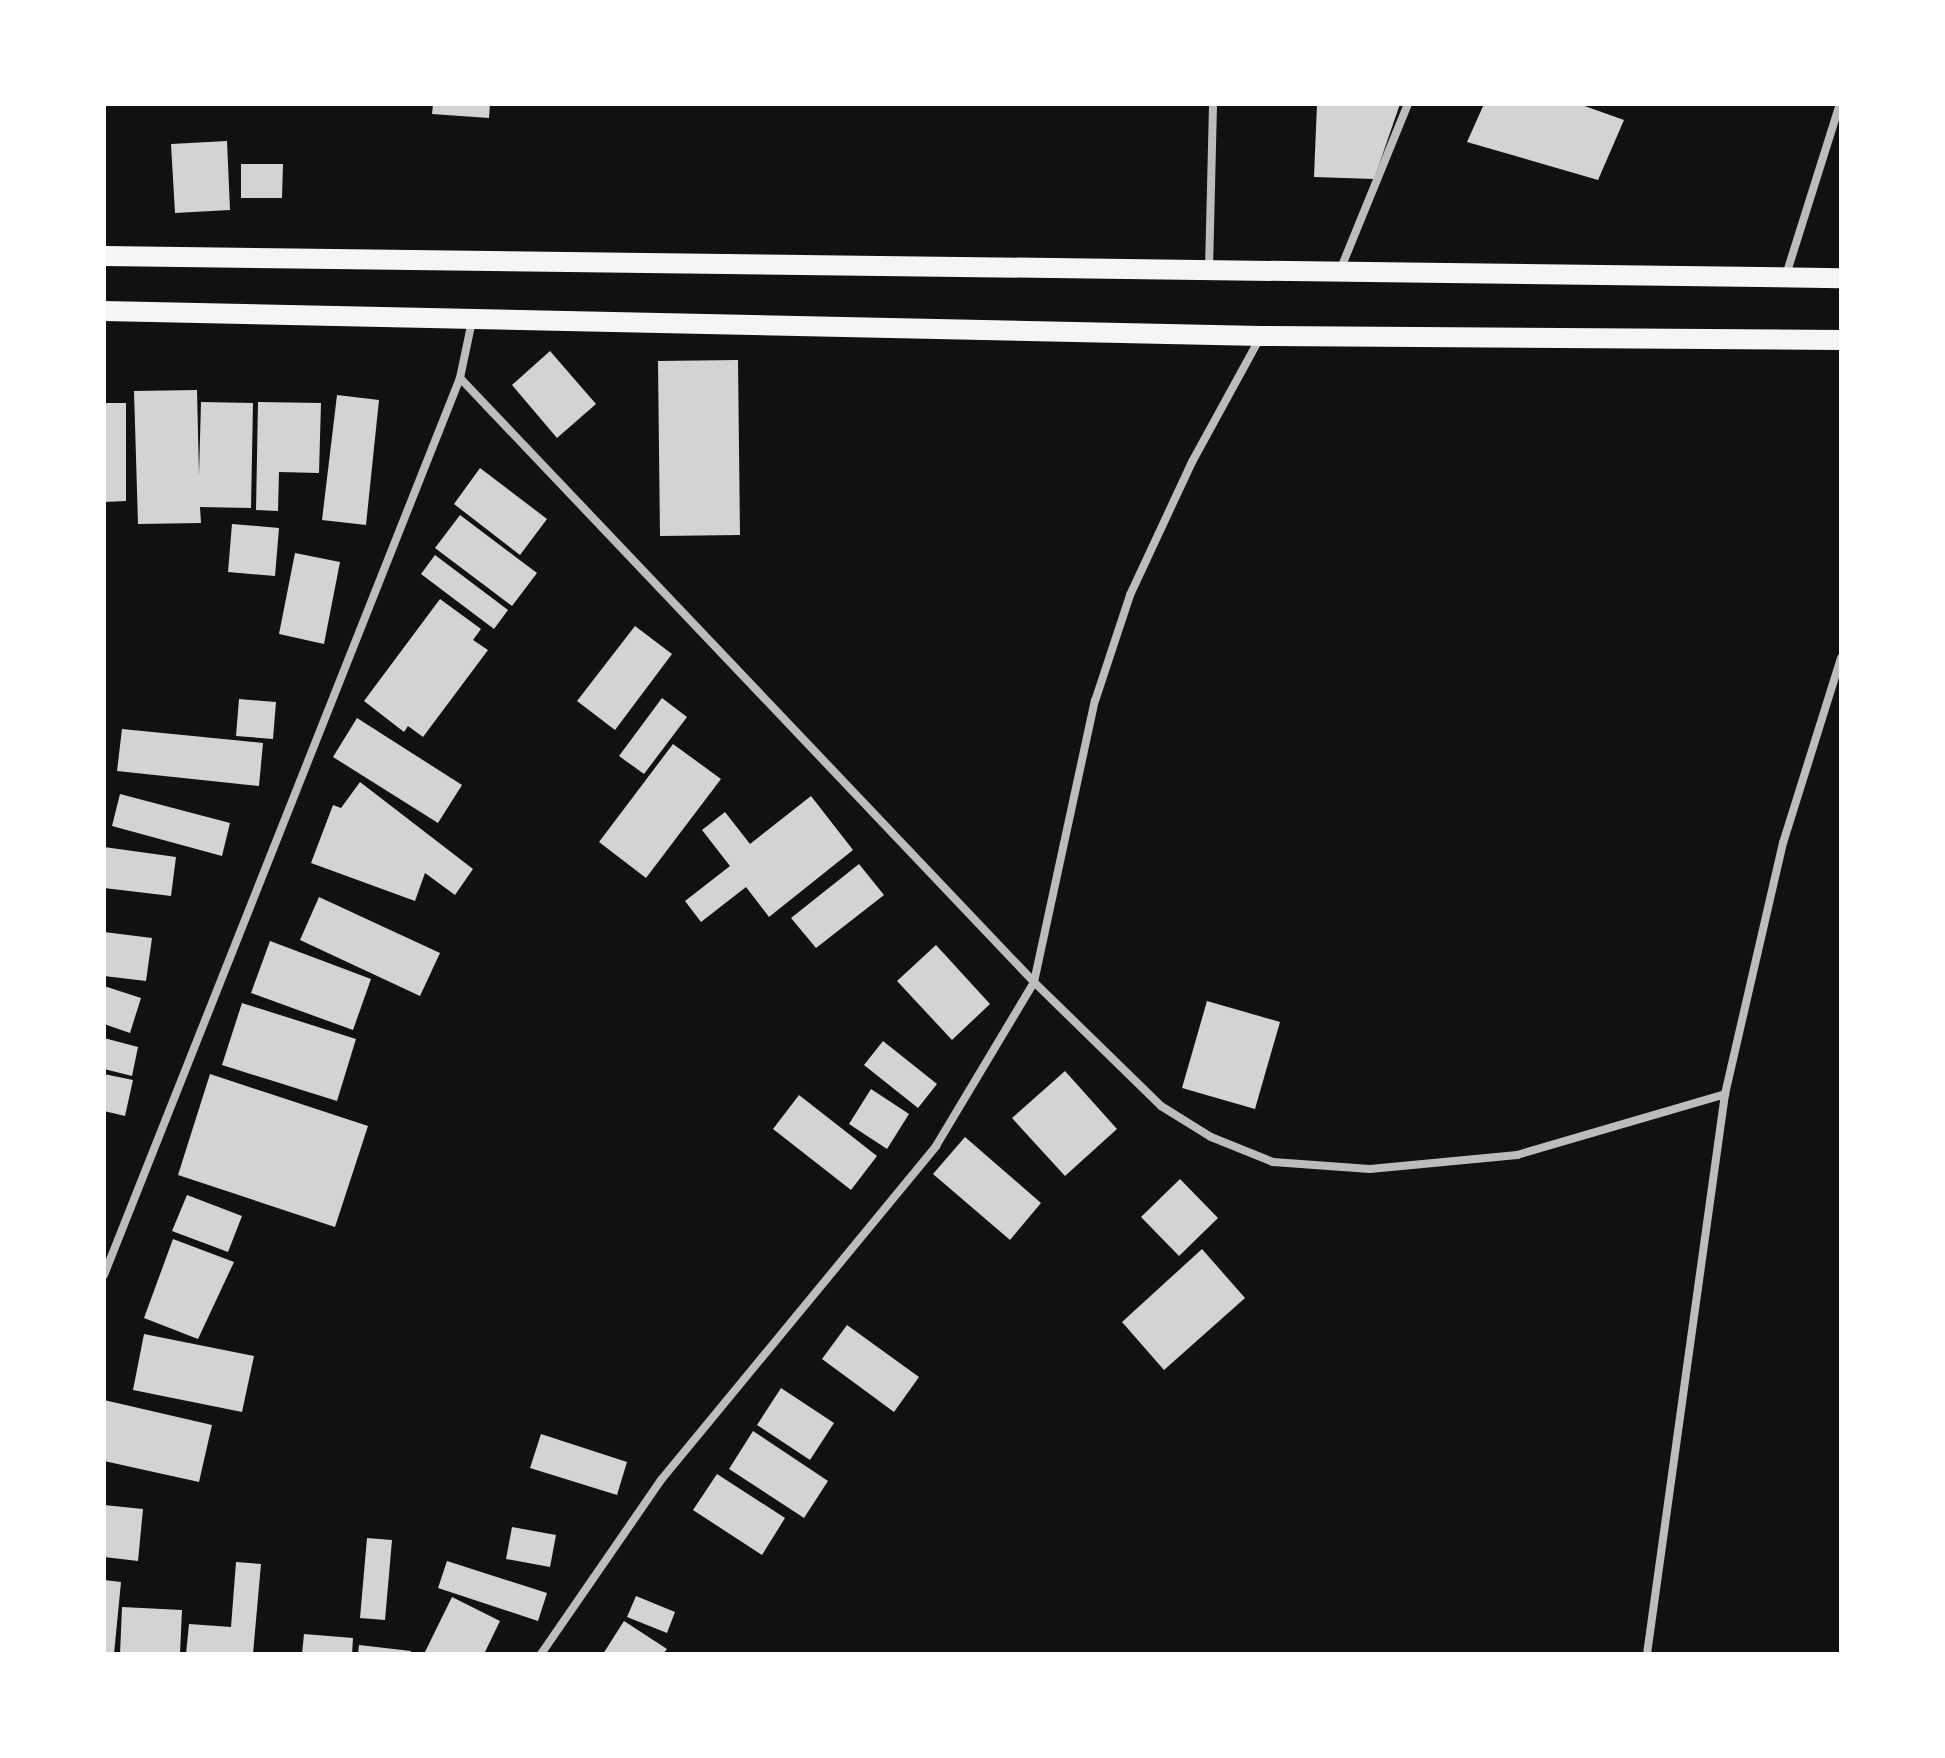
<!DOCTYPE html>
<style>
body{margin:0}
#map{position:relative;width:1945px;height:1758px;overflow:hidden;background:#111;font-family:Arial,sans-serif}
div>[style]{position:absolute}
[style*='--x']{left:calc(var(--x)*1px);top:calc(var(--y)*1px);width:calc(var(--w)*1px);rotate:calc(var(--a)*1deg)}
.building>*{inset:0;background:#d3d3d3}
.minor>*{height:8px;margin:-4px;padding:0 4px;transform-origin:4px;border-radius:4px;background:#bcbcbc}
.primary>*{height:20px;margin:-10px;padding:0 10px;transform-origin:10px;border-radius:10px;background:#f5f5f5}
span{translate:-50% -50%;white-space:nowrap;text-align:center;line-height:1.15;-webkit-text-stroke:7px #fff;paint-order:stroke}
.frame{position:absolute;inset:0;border:106px solid #fff;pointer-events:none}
</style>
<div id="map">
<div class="building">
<div style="clip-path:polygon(433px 104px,490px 104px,489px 118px,432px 114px)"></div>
<div style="clip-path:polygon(1317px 104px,1400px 104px,1374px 179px,1314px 177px)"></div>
<div style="clip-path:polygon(1484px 104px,1579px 104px,1624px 120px,1598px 180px,1467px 142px)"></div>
<div style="clip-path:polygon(227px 141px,230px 210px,175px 213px,171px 144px)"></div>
<div style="clip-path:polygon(241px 164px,283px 164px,282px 198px,241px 198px)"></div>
<div style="clip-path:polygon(550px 351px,596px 404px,557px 438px,512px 385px)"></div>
<div style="clip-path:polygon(738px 360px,740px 535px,660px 536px,658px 361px)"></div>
<div style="clip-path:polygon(197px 390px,199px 475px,201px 402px,253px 403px,251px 508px,200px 507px,201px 523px,138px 524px,134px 391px)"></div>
<div style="clip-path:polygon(337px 395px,379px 400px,366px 525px,322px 520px)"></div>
<div style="clip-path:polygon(258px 402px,321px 403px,319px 473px,279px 472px,278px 511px,256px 510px)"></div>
<div style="clip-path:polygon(104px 403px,126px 403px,126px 501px,104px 502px)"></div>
<div style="clip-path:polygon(480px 468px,547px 519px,520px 555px,454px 504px)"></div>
<div style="clip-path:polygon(460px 515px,537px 573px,512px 606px,435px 548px)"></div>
<div style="clip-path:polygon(232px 524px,279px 528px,275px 576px,228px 572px)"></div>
<div style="clip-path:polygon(295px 553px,340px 562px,324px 644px,279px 634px)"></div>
<div style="clip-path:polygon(435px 555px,508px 610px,494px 629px,421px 574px)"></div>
<div style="clip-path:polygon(440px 599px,481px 629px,473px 640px,488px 650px,423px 737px,408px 726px,404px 732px,364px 701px)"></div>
<div style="clip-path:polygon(635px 626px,672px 654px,615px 730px,577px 701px)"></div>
<div style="clip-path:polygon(662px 698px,687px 717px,644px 774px,619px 756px)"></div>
<div style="clip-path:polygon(239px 699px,276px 702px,273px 739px,236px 736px)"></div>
<div style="clip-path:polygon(357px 718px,462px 785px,438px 823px,333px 757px)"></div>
<div style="clip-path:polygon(122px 729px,263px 743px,259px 786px,117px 771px)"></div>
<div style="clip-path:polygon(673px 744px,721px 779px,646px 878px,599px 842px)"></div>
<div style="clip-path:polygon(360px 782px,473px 869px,455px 895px,425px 873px,415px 901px,311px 863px,333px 805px,341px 808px)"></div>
<div style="clip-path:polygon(120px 794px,230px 823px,222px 856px,112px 826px)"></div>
<div style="clip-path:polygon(811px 796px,853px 850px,769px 917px,746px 887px,701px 922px,685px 901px,730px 866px,702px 830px,725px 812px,750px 844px)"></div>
<div style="clip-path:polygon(104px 847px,176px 857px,171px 896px,104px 888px)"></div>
<div style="clip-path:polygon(859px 864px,884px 895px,816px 948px,791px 918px)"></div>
<div style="clip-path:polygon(319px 897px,440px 953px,420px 996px,300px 940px)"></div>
<div style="clip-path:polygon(104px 932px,152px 938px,146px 981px,104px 976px)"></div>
<div style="clip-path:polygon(270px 941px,371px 979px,353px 1030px,251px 993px)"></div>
<div style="clip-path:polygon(936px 945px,990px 1004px,952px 1040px,897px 981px)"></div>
<div style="clip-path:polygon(104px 986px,141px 998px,130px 1033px,104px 1024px)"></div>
<div style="clip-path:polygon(1207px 1001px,1280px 1022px,1255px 1109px,1182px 1088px)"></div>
<div style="clip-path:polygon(242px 1003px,356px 1039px,337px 1101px,222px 1065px)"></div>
<div style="clip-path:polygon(104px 1038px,138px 1047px,132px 1076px,104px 1069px)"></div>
<div style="clip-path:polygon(883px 1041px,937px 1084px,918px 1108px,864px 1065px)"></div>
<div style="clip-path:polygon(1065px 1071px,1117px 1129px,1065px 1176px,1012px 1118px)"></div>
<div style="clip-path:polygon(104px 1074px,133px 1080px,125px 1116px,104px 1111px)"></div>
<div style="clip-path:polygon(210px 1074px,368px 1126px,335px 1227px,178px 1175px)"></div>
<div style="clip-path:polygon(871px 1089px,909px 1114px,887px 1149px,849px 1124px)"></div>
<div style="clip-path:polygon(799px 1095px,877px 1156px,851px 1190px,773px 1129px)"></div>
<div style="clip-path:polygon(965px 1137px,1041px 1203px,1010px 1240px,933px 1174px)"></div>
<div style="clip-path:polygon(1180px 1179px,1218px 1218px,1179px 1256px,1141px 1217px)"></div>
<div style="clip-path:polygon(187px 1195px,242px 1216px,228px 1252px,172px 1231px)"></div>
<div style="clip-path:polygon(173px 1239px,234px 1262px,198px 1339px,144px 1318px)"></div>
<div style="clip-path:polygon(1202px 1249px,1245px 1298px,1164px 1370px,1122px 1322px)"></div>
<div style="clip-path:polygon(847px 1325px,919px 1377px,894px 1412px,822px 1359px)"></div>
<div style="clip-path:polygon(144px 1334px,254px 1356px,242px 1412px,133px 1390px)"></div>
<div style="clip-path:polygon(781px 1388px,834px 1423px,810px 1460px,757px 1425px)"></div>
<div style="clip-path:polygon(104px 1400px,212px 1425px,199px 1482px,104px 1461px)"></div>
<div style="clip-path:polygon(753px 1431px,828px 1481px,804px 1518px,729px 1469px)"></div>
<div style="clip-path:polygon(541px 1434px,627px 1462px,617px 1495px,530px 1468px)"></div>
<div style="clip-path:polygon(717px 1474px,785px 1518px,762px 1555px,693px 1510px)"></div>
<div style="clip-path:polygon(104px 1505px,143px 1509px,138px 1561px,104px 1557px)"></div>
<div style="clip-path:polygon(512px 1527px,556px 1535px,550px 1567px,506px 1559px)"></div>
<div style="clip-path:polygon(367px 1538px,392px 1540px,385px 1620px,360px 1618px)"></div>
<div style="clip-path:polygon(447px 1561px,547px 1593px,538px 1621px,438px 1588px)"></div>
<div style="clip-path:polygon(236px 1562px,261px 1564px,253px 1654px,186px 1654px,189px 1624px,231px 1627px)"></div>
<div style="clip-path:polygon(104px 1580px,121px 1582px,114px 1654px,104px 1654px)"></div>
<div style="clip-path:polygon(636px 1596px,675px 1612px,667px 1633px,627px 1617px)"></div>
<div style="clip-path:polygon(452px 1597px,500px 1621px,484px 1654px,424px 1654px)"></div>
<div style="clip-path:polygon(122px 1607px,182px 1610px,180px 1654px,120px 1654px)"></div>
<div style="clip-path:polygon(624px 1621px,667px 1649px,663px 1654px,603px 1654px)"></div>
<div style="clip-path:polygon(304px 1634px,353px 1638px,352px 1654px,302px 1654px)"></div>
<div style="clip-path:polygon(359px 1645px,411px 1651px,410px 1654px,358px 1654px)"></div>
</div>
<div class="minor">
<div style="--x:1341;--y:268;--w:177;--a:-67.8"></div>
<div style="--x:1209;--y:269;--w:165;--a:-88.6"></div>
<div style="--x:1786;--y:275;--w:179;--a:-72.5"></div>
<div style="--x:472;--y:321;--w:58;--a:101.9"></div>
<div style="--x:460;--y:378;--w:833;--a:46.46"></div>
<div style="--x:1034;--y:982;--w:177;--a:44.3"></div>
<div style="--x:1161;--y:1106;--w:59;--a:31.8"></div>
<div style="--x:1211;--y:1137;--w:67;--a:22"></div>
<div style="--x:1273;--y:1162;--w:97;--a:4.1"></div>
<div style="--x:1370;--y:1169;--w:148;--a:-5.4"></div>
<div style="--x:1517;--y:1155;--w:217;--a:-16.3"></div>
<div style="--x:104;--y:1275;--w:965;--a:-68.35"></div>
<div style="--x:541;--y:1654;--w:211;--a:-55.4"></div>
<div style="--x:661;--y:1480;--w:433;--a:-50.5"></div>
<div style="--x:936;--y:1146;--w:191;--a:-59.1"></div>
<div style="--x:1034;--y:982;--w:288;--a:-77.8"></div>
<div style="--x:1095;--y:701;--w:112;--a:-71.7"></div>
<div style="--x:1130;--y:595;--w:147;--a:-65"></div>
<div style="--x:1192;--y:462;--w:144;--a:-61.3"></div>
<div style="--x:1647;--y:1654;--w:565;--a:-82.07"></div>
<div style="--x:1725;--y:1094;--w:258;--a:-77"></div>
<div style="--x:1783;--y:843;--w:194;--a:-72.6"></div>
</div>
<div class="primary">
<div style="--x:104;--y:256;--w:1737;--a:0.73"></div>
<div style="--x:104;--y:311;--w:1157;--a:1.24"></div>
<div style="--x:1261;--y:336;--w:580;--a:0.4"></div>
</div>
<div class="frame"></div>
</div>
